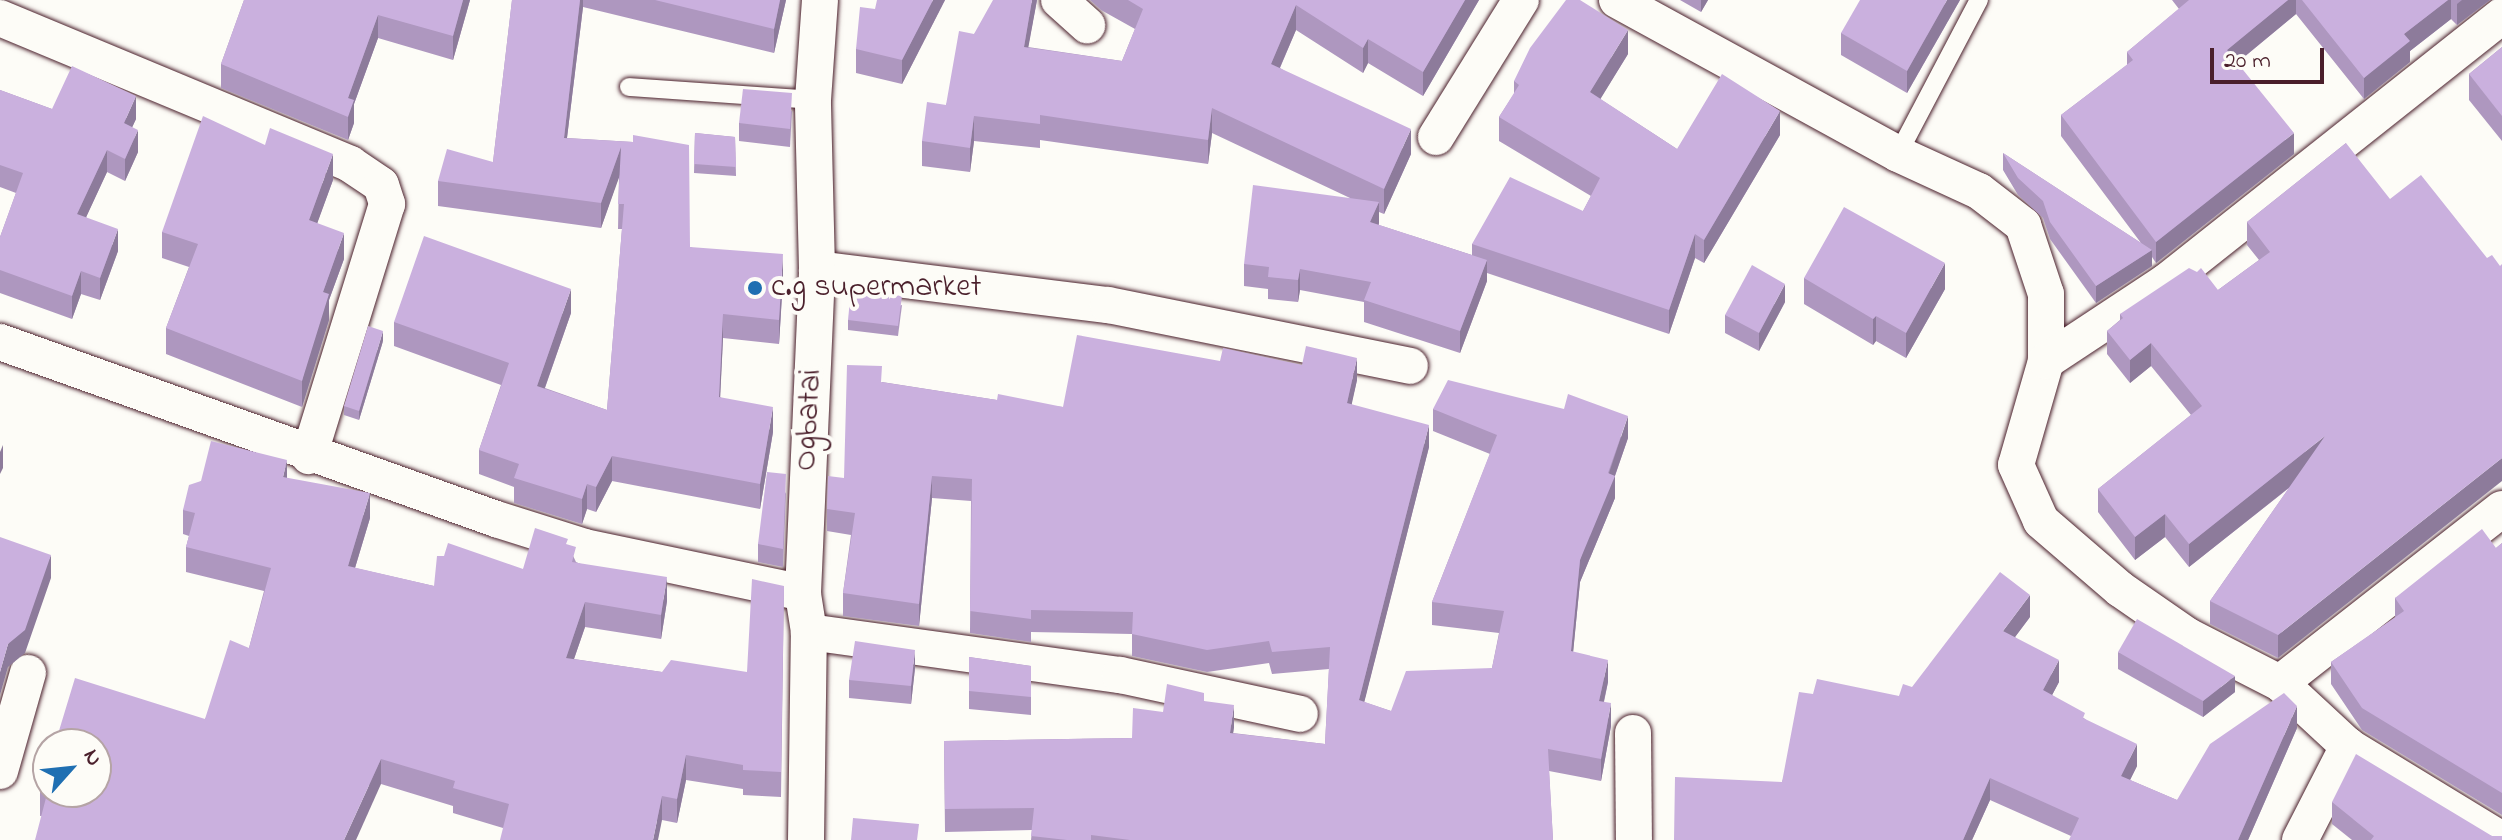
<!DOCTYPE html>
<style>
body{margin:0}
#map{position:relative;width:2502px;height:840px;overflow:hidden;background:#fdfcf7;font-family:"Indie Flower",sans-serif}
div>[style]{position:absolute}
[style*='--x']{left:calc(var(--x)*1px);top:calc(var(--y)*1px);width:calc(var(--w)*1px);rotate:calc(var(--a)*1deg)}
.roads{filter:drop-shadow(0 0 2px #4a1f2b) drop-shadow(0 0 2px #4a1f2b)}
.lane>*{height:18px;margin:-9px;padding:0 9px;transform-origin:9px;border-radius:9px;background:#fdfcf7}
.street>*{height:36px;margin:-18px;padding:0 18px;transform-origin:18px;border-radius:18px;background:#fdfcf7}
.wall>*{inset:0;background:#ae97bf}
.shaded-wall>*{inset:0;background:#8d7b9b}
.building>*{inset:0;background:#cab0de}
.dots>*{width:22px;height:22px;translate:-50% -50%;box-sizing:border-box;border:4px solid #fdfcf7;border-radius:50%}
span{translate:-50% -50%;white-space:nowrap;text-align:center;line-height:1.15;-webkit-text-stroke:8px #fdfcf7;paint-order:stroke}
.poi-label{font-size:32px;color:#4a1f2b}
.left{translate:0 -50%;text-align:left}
.street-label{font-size:32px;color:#4a1f2b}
.north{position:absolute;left:32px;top:728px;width:80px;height:80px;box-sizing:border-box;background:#fdfcf7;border:2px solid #b5a4a5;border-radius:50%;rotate:63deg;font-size:22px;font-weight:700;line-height:32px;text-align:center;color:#4a1f2b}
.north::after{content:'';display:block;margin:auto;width:28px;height:36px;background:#1f6fb2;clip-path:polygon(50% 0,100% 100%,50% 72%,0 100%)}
.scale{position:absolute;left:2210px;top:48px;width:114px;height:36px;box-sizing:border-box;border:4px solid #4a1f2b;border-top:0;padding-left:10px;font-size:24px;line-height:28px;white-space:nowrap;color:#4a1f2b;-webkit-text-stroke:6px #fdfcf7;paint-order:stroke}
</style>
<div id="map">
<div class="roads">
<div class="lane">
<div style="--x:629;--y:87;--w:184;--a:4"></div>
<div style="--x:1898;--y:154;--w:174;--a:-62.3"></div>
</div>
<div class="street">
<div style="--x:1059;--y:0;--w:38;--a:42"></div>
<div style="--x:1617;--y:0;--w:320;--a:28.7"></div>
<div style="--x:1898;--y:154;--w:89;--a:24.6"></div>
<div style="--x:1979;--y:191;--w:56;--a:37.7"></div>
<div style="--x:2023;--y:225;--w:73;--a:71.6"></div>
<div style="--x:2046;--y:294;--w:67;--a:90"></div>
<div style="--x:2046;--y:361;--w:108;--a:106.1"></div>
<div style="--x:2016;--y:465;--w:61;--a:65.9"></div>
<div style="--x:2041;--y:521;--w:104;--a:40.7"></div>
<div style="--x:2120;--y:589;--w:83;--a:34.7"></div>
<div style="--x:2188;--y:636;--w:103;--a:27.1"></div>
<div style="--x:2280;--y:683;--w:93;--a:42.8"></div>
<div style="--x:2348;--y:746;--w:180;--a:31.4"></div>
<div style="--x:0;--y:18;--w:379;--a:22.6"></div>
<div style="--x:350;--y:164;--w:37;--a:34"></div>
<div style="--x:381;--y:185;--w:20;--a:72"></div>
<div style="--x:387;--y:204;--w:264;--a:107.2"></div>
<div style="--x:1436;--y:137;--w:161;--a:-58.2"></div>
<div style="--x:817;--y:269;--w:293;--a:7.1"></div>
<div style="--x:1108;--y:305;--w:308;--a:11.4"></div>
<div style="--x:0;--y:342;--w:527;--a:19.64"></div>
<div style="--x:496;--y:519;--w:93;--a:17.5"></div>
<div style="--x:585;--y:547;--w:223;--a:11.9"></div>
<div style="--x:2046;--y:361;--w:144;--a:-33.4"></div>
<div style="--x:2166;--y:282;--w:429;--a:-38.4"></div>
<div style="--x:809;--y:632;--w:314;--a:7.9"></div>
<div style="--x:1120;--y:675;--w:184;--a:12.2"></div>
<div style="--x:2280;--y:683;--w:282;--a:-38.1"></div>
<div style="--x:1633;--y:733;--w:107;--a:89.5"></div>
<div style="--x:0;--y:771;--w:102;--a:-74.1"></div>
<div style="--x:806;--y:840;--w:208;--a:-89.2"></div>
<div style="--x:809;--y:632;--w:39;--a:-99"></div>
<div style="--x:803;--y:593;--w:324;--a:-87.5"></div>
<div style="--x:817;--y:269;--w:169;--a:-91.4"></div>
<div style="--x:813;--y:100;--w:100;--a:-86"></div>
<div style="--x:2300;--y:840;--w:106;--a:-62.9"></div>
</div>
</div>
<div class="wall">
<div style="clip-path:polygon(244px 0,470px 0,453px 60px,378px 38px,354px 104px,354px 123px,348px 140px,221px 88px,221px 64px)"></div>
<div style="clip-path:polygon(512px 0,786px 0,774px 53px,583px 7px,567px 138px,633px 142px,690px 247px,783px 279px,779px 344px,723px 338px,720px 397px,773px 432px,760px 509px,612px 481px,596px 512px,587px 509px,582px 524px,514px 503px,514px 487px,479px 474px,479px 450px,501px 385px,394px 346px,394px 322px,571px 313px,545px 388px,607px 410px,622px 229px,618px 229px,619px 176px,601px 228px,438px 206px,438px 181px,493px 162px)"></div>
<div style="clip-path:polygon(945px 0,902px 84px,856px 73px,856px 49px,875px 9px)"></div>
<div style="clip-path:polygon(1037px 0,1028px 47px,1122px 61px,1135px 29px,1101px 10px,1090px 0,1479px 0,1423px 96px,1368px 63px,1363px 73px,1296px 30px,1280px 68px,1411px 154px,1384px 214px,1379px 212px,1379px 225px,1472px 255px,1472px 244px,1583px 211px,1591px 196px,1499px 141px,1499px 117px,1514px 94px,1514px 81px,1628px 54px,1600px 99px,1677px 149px,1780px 135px,1704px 263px,1695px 258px,1669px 334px,1487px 273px,1487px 281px,1460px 353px,1364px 322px,1364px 302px,1300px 290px,1298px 302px,1268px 299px,1268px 289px,1244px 286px,1244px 264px,1350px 198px,1212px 133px,1208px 164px,1040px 140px,1040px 148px,974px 141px,970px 172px,922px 166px,922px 141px,946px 105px,974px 34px)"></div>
<div style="clip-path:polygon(1680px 0,1708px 0,1701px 12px)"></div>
<div style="clip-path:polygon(1960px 0,1907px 93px,1841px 55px,1841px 33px)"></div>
<div style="clip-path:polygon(2172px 0,2490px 0,2457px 25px,2451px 19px,2410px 51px,2410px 62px,2364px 99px,2296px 14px,2237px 63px,2294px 154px,2156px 263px,2152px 257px,2152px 266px,2096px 303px,2050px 239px,2043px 218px,2018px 195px,2003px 170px,2003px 153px,2141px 243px,2061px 136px,2061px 115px,2127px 65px,2127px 52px,2179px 9px)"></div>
<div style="clip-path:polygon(2502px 47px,2502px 141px,2469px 100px,2469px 74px)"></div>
<div style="clip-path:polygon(0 90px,52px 109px,136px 119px,132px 127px,138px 152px,125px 181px,107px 172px,86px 217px,118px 251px,100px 300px,81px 294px,72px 319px,0 293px,0 237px,16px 193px,0 187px)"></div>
<div style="clip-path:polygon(792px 111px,790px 147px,739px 141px,739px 123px)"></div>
<div style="clip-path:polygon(695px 133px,735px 137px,736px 176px,694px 173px)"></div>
<div style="clip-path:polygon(2346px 143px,2278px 658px,2210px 624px,2210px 601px,2289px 488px,2189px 567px,2165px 537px,2135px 560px,2098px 512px,2098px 489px,2191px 415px,2151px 366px,2130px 383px,2107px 354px,2107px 331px,2120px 320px,2120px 314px,2218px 290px,2259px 260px,2247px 245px,2247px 222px)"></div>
<div style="clip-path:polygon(333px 180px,317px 223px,344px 259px,329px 300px,329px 320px,302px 407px,166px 354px,166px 328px,189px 267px,162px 258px,162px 232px)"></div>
<div style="clip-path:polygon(1804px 278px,1945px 289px,1906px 358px,1876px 341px,1873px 345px,1804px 304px)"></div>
<div style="clip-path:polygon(1785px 302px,1759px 351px,1725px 333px,1725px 315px)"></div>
<div style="clip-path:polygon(902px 305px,898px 336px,848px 330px,848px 320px)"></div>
<div style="clip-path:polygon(383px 341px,359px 420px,344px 415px,344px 406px)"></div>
<div style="clip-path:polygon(1220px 361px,1357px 380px,1351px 405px,1429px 447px,1364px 702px,1391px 711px,1492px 668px,1499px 633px,1432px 625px,1432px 602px,1490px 454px,1433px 431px,1433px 409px,1628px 438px,1615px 476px,1615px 498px,1580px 582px,1573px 652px,1608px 682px,1604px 702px,1611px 726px,1601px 781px,1549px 771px,1553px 840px,1031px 840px,1032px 830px,945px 832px,944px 741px,1132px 738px,1163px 712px,1204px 701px,1234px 727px,1233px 733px,1325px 744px,1329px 669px,1272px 674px,1269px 663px,1207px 672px,1132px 656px,1132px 634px,1031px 632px,1031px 642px,970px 633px,971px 501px,932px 498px,919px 626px,843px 616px,843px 593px,851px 535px,827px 531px,827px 509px,844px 478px,882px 382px,997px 400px,1063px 407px)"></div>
<div style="clip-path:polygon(287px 478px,370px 518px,355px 568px,434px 586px,523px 569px,568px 545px,576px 562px,667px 601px,661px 639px,585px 627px,574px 659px,662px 672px,747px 672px,784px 586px,781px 797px,743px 795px,743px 789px,686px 780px,677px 823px,662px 820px,503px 828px,453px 813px,453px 806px,381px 784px,40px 816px,40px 792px,205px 719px,249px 648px,264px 591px,186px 572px,186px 547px,189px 536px,183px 534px,183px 510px,201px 481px)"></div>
<div style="clip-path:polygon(786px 492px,783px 567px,758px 562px,758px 544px)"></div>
<div style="clip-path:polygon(2502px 543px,2502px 815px,2362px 730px,2331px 684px,2331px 662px,2395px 618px,2395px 598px,2496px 548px)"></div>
<div style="clip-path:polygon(2030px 617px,2015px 637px,2059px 682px,2052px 695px,2085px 719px,2137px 766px,2130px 780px,2177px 800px,2297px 728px,2248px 840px,2071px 836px,1990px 800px,1972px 840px,1674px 840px,1782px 782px,1813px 694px,1899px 696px)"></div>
<div style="clip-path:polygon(2118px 652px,2235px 692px,2203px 717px,2118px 669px)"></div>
<div style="clip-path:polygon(969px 657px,1031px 666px,1031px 715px,969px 709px)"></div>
<div style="clip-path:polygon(915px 668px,911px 704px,849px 698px,849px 680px)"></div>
<div style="clip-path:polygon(2332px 802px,2492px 836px,2502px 840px,2352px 840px,2332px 824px)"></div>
</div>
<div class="shaded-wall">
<div style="clip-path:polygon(463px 0,470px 0,453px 60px,453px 36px)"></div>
<div style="clip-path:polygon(580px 0,583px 0,583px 7px,564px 162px,564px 138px)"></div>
<div style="clip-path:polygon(780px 0,786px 0,774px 53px,774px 29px)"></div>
<div style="clip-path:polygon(933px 0,945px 0,902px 84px,902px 60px)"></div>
<div style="clip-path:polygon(1032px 0,1037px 0,1024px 71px,1024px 47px)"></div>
<div style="clip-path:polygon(1465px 0,1479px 0,1423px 96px,1423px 72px)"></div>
<div style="clip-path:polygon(1701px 0,1708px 0,1701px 12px)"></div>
<div style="clip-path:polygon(1947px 0,1960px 0,1907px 93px,1907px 71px)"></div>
<div style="clip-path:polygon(2288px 0,2296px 0,2296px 14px,2227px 71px,2227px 50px)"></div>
<div style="clip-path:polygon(2448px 0,2451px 0,2451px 19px,2410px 51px,2410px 62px,2364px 99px,2364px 78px,2404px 34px)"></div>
<div style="clip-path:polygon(2462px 0,2490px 0,2457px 25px,2457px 4px)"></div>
<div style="clip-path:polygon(1296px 5px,1296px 30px,1271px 88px,1271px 64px)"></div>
<div style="clip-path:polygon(378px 15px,378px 38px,354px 104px,354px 123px,348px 140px,348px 98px)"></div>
<div style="clip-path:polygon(1628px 30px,1628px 54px,1590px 116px,1590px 92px)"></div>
<div style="clip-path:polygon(1368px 39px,1368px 63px,1363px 73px,1363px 48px)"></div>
<div style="clip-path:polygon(136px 96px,136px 119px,124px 145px,124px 123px)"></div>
<div style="clip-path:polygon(1212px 108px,1212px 133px,1208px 164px,1208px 140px)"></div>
<div style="clip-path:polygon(1780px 111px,1780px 135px,1704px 263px,1704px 240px)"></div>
<div style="clip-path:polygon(974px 116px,974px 141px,970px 172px,970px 148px)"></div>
<div style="clip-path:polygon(1411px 129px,1411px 154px,1384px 214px,1384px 189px)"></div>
<div style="clip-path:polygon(138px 130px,138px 152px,125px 181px,125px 159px)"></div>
<div style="clip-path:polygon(2294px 133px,2294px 154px,2156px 263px,2156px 242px)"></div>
<div style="clip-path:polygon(621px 147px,621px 172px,601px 228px,601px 203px)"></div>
<div style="clip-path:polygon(107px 150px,107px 172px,77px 237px,77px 214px)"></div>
<div style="clip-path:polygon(333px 154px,333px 180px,309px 246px,309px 220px)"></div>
<div style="clip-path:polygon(1379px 202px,1379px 223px,1370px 244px,1370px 222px)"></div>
<div style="clip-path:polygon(118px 229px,118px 251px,100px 300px,100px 278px)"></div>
<div style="clip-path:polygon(344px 233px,344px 259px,329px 300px,329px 320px,302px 407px,302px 381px,323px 292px)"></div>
<div style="clip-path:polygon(1695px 234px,1695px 258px,1669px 334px,1669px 310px)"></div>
<div style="clip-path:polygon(2152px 250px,2152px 266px,2096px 303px,2096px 286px)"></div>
<div style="clip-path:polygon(783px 254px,783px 279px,779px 344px,779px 320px)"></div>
<div style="clip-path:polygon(1487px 260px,1487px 281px,1460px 353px,1460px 331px)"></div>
<div style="clip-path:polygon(1945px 263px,1945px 289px,1906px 358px,1906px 333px)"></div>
<div style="clip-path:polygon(1300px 269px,1300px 290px,1298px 302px,1298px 280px)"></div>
<div style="clip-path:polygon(81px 271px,81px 294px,72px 319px,72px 296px)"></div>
<div style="clip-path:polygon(1785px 284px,1785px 302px,1759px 351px,1759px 333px)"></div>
<div style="clip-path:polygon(571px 289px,571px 313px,537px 410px,537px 386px)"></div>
<div style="clip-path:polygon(723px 314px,723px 338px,719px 422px,719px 397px)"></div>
<div style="clip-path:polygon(1876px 316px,1876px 341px,1873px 345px,1873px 319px)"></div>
<div style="clip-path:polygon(383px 331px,383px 341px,359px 420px,359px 411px)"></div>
<div style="clip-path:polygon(2151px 343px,2151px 366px,2130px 383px,2130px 360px)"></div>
<div style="clip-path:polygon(1357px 358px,1357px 380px,1347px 426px,1347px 403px)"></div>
<div style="clip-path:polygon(773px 407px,773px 432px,760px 509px,760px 484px)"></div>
<div style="clip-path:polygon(1628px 416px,1628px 438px,1612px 484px,1615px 476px,1615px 498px,1580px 582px,1571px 674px,1571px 651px,1580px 560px)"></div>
<div style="clip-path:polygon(1429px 425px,1429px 447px,1359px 723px,1359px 700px)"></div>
<div style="clip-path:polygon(2325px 436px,2325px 459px,2189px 567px,2189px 544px)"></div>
<div style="clip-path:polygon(3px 445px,3px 468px,0 474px,0 452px)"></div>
<div style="clip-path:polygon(612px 456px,612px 481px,596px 512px,596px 487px)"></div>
<div style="clip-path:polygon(2502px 458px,2502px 481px,2278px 658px,2278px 635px)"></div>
<div style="clip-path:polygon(287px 460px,287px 485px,283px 477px)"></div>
<div style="clip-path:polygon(932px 476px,932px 498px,919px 626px,919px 604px)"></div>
<div style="clip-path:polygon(587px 484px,587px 509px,582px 524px,582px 499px)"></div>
<div style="clip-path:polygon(370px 493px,370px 518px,348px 591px,348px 566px)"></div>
<div style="clip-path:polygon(2165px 514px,2165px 537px,2135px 560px,2135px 537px)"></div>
<div style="clip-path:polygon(51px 555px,51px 578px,25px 653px,8px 667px,0 695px,0 672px,8px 644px)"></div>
<div style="clip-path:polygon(667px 577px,667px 601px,661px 639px,661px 615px)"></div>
<div style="clip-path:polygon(2030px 595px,2030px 617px,2003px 653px,2003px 631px)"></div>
<div style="clip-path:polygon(585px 602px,585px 627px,566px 682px,566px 658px)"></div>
<div style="clip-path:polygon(915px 650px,915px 668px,911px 704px,911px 686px)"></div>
<div style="clip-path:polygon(1608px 660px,1608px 682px,1599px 723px,1599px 701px)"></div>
<div style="clip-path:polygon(2059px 660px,2059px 682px,2043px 712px,2043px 690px)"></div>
<div style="clip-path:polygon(2235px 676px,2235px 692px,2203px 717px,2203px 701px)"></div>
<div style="clip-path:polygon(1611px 703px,1611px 726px,1601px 781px,1601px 759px)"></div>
<div style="clip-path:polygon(1234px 705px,1234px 727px,1230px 755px,1230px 733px)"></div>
<div style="clip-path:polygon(2297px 706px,2297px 728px,2248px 840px,2238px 840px)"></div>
<div style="clip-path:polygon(2137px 744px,2137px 766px,2121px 798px,2121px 776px)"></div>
<div style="clip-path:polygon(686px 755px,686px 780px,677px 823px,677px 799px)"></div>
<div style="clip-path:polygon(381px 759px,381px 784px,356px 840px,344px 840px)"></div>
<div style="clip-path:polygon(1990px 778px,1990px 800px,1972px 840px,1963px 840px)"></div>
<div style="clip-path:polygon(662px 796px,662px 820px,658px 840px,653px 840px)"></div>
</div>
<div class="building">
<div style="clip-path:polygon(244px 0,463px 0,453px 36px,378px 15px,348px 98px,354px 100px,348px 117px,221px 64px)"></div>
<div style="clip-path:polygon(512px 0,580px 0,564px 138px,633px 142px,633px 135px,689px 145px,690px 247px,783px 254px,779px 320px,723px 314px,719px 397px,773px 407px,760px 484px,612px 456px,596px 487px,587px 484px,582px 499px,514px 478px,519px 464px,479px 450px,509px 363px,394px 322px,424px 236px,571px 289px,537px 386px,607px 410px,624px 204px,618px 204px,621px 147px,601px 203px,438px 181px,447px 149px,493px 162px)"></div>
<div style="clip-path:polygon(655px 0,780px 0,774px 29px)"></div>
<div style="clip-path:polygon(877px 0,933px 0,902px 60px,856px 49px,860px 7px,875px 9px)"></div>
<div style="clip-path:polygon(993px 0,1032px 0,1024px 47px,1122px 61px,1143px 9px,1128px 0,1465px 0,1423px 72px,1368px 39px,1363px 48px,1296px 5px,1271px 64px,1411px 129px,1384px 189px,1212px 108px,1208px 140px,1040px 115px,1040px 124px,974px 116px,970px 148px,922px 141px,927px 102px,946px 105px,959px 31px,974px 34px)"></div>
<div style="clip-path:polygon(1566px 0,1580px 0,1628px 30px,1590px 92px,1677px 149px,1722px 74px,1780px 111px,1704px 240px,1695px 234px,1669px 310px,1472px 244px,1510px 177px,1583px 211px,1600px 178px,1499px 117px,1519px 85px,1514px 81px,1530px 48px)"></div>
<div style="clip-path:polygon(1860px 0,1947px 0,1907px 71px,1841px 33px)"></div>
<div style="clip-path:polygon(2189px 0,2288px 0,2227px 50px,2294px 133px,2156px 242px,2061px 115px,2133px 60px,2127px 52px)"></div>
<div style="clip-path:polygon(2302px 0,2448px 0,2404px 34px,2410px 41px,2364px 78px)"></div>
<div style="clip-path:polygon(2502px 47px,2502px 116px,2469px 74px)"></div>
<div style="clip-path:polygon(72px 66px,136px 96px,124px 123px,138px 130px,125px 159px,107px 150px,77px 214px,118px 229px,100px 278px,81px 271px,72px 296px,0 270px,0 237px,23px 173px,0 165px,0 90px,52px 109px)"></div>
<div style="clip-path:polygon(743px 89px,792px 93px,790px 129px,739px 123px)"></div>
<div style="clip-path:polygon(203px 116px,265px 145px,270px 128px,333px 154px,309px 220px,344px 233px,323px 292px,329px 294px,302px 381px,166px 328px,198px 244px,162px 232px)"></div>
<div style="clip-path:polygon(695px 133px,735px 137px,736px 167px,694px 164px)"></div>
<div style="clip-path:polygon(2346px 143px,2390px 199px,2421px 175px,2487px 258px,2492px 255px,2500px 266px,2502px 264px,2502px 458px,2278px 635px,2210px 601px,2325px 436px,2189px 544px,2165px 514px,2135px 537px,2098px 489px,2202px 406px,2151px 343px,2130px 360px,2107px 331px,2123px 318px,2120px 314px,2189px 268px,2197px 272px,2201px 268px,2218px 290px,2270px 252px,2247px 222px)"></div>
<div style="clip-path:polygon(2003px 153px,2152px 250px,2096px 286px,2050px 222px,2043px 201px,2018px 178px)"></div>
<div style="clip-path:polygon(1253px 185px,1379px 202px,1370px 222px,1487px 260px,1460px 331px,1364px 300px,1371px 282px,1300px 269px,1298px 280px,1268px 277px,1269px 267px,1244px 264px)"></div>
<div style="clip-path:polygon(1844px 207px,1945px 263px,1906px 333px,1876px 316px,1873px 319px,1804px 278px)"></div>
<div style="clip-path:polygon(1752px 265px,1785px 284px,1759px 333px,1725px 315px)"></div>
<div style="clip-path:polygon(851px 290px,902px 296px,898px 326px,848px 320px)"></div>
<div style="clip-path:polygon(368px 326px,383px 331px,359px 411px,344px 406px)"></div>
<div style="clip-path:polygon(1077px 335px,1220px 361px,1223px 348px,1302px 365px,1306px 346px,1357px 358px,1347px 403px,1429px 425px,1359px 700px,1391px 711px,1406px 671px,1492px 668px,1504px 611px,1432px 602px,1497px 435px,1433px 409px,1448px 380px,1564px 409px,1568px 394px,1628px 416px,1608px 473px,1615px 476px,1580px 560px,1571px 651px,1608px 660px,1599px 701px,1611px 703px,1601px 759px,1548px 749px,1553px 840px,1130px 840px,1091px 835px,1091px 840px,1067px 840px,1031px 836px,1034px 808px,945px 809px,944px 741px,1132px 738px,1133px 708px,1163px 712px,1167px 684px,1204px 693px,1204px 701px,1234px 705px,1230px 733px,1325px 744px,1330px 647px,1272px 652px,1269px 641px,1207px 650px,1132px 634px,1133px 612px,1031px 610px,1031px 619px,970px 611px,972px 479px,932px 476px,919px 604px,843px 593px,855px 513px,827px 509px,828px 476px,844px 478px,847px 365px,882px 366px,881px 382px,997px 400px,998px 394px,1063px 407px)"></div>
<div style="clip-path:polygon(211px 441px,287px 460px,283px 477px,370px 493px,348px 566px,434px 586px,437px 556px,444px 556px,448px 543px,523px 569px,535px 528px,568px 539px,566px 544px,576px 547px,572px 562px,667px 577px,661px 615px,585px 602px,566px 658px,662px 672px,671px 660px,747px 672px,752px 579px,784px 586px,781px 772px,743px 770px,743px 765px,686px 755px,677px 799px,662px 796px,653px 840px,500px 840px,509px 804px,453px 788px,455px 781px,381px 759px,344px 840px,35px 840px,47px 794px,40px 792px,48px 767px,48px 792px,96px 792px,96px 744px,55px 744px,75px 678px,205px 719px,230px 640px,249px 648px,271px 568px,186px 547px,195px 513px,183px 510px,189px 485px,201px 481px)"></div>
<div style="clip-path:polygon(767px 472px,786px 474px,783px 549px,758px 544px)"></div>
<div style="clip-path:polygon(2482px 529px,2496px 548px,2502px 543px,2502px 793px,2362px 708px,2331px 662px,2404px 611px,2395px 598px)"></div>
<div style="clip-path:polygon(0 537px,51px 555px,25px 630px,8px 644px,0 672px)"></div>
<div style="clip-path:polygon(2000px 572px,2030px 595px,2003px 631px,2059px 660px,2043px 690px,2085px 713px,2083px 718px,2137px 744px,2121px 776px,2177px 800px,2210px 744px,2284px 693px,2297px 706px,2238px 840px,2069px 840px,2079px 818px,1990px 778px,1963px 840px,1674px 840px,1675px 777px,1782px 782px,1799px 692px,1813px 694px,1817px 679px,1899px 696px,1903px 684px,1912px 687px)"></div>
<div style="clip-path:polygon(2137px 619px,2235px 676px,2203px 701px,2118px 652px)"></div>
<div style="clip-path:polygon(855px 641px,915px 650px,911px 686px,849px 680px)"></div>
<div style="clip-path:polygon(969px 657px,1031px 666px,1031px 697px,969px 691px)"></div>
<div style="clip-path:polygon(2356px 754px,2492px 836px,2502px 836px,2502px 840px,2371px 840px,2374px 836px,2332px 802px)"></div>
<div style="clip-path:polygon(853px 818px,919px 824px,917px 840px,851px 840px)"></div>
</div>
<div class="dots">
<div style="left:755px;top:288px;background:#1f6fb2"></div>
</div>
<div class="poi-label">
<span class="left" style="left:771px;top:288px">c.g supermarket</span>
</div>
<div class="street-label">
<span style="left:810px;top:420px;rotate:-87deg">Ogbatai</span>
</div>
<div class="north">N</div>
<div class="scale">20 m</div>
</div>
